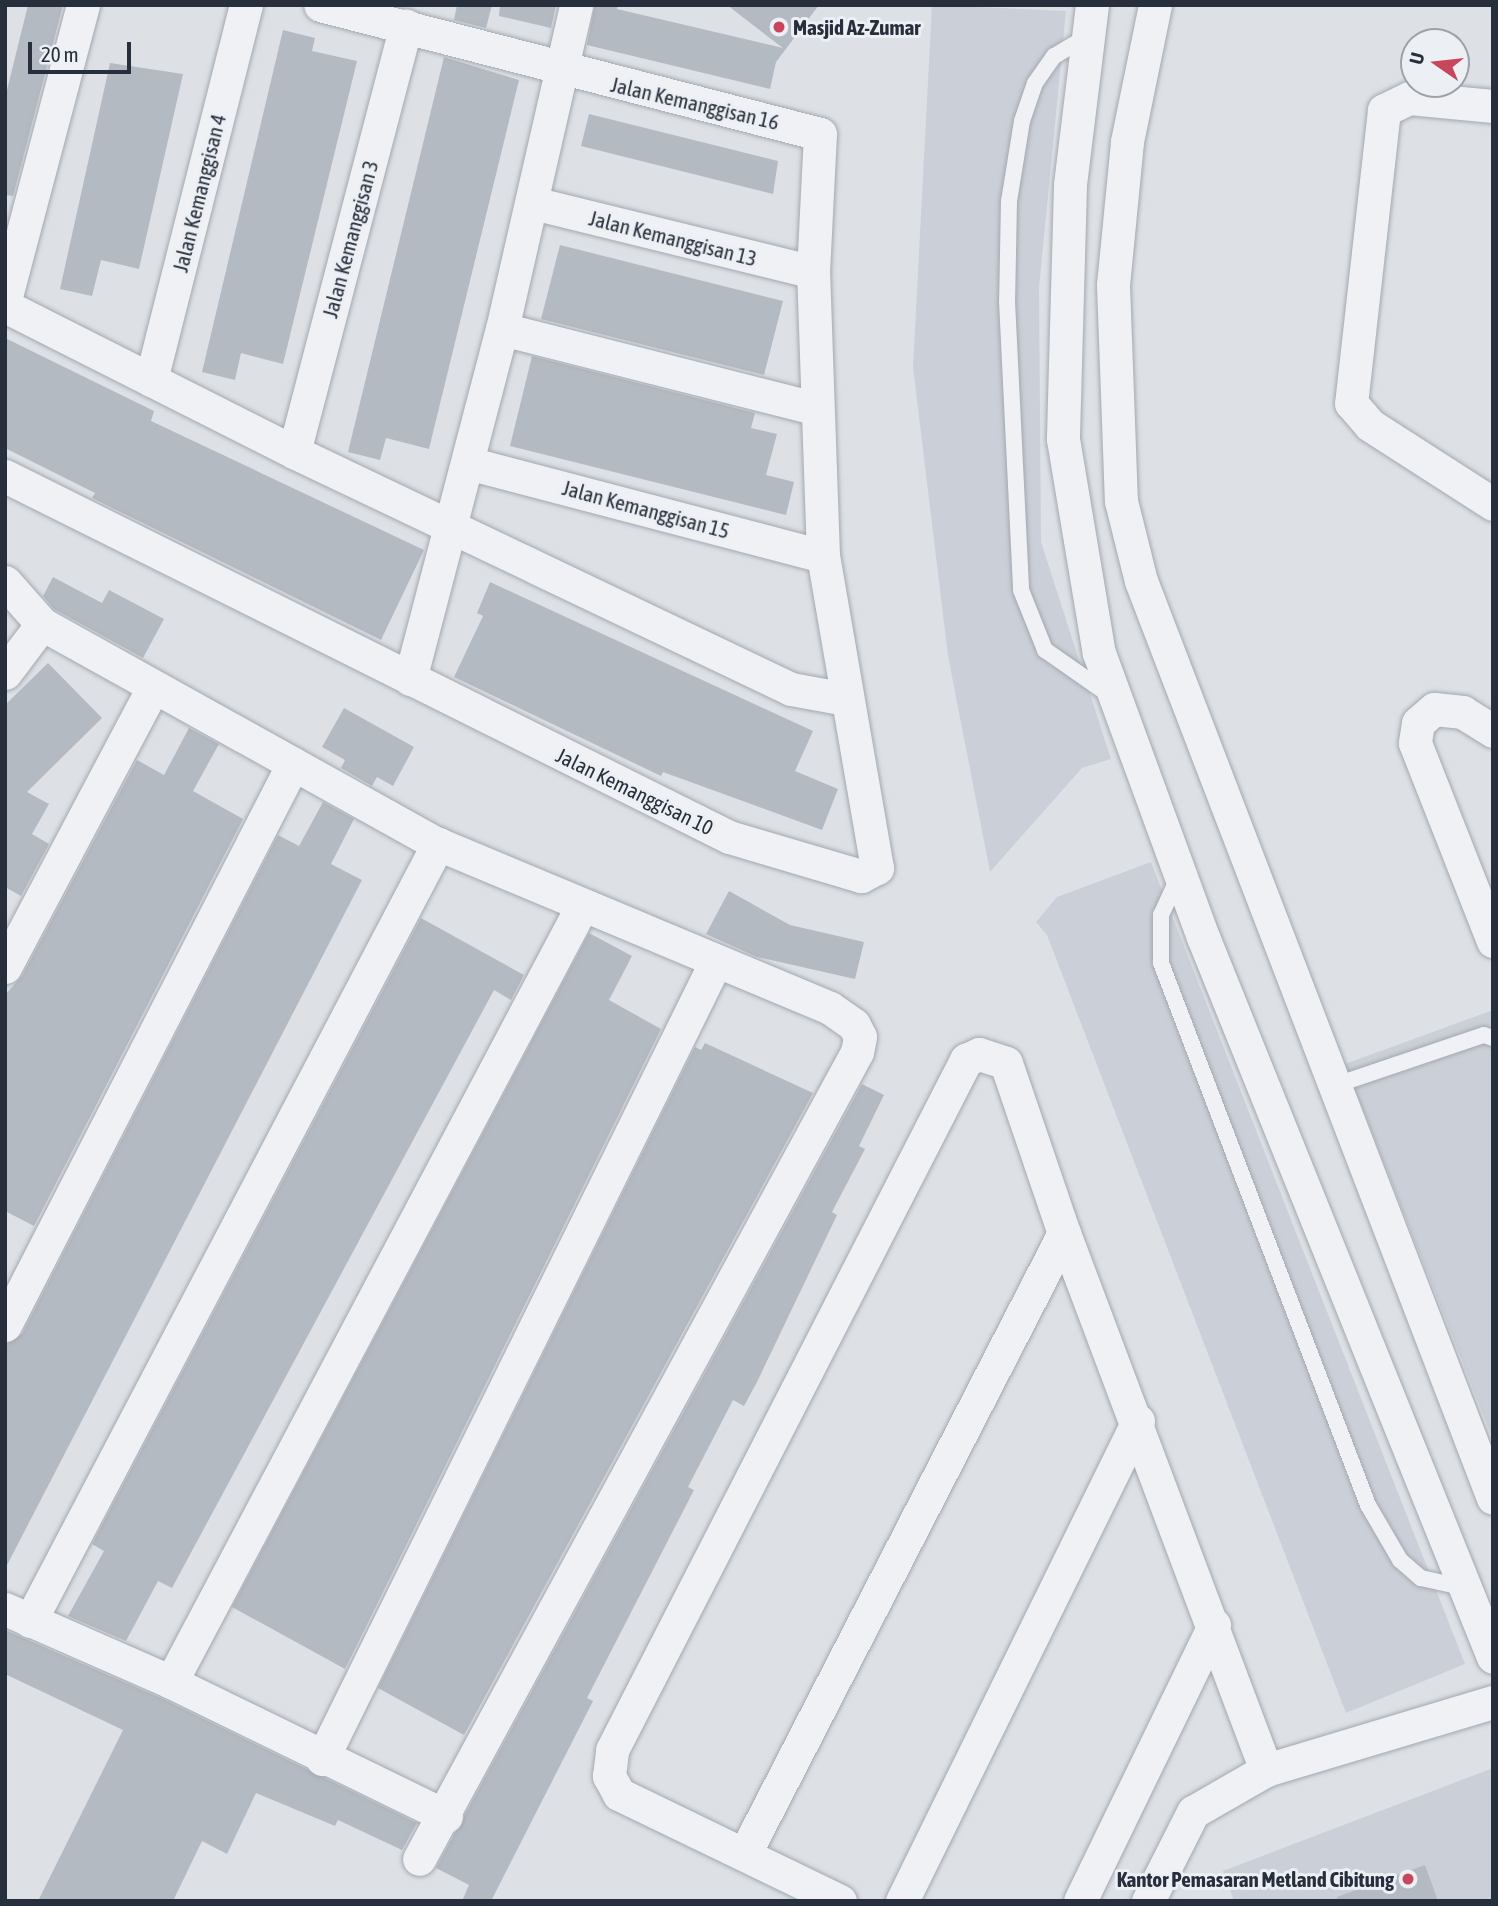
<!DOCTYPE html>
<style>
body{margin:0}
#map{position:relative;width:1498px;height:1906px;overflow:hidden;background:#dde1e6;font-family:"Asap Condensed",sans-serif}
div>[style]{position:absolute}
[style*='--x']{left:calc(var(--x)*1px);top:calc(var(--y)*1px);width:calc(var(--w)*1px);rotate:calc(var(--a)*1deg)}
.built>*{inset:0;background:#cbd0d8}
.building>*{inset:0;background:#b4bac2}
.roads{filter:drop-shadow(0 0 2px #a3a8b0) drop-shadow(0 0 2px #a3a8b0)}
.service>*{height:16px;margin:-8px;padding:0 8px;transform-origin:8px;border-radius:8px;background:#eff1f5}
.minor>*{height:33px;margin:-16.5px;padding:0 16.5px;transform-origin:16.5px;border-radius:16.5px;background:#eff1f5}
.dots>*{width:19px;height:19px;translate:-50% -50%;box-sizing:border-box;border:4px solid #eceff4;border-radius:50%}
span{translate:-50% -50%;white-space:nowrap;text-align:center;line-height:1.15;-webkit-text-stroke:6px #eceff4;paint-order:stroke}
.poi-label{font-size:21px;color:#272f3c;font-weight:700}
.left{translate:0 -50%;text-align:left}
.right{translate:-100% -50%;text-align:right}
.street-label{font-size:21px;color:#272f3c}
.frame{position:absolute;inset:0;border:7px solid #272f3c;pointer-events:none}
.north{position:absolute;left:1400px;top:28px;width:70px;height:70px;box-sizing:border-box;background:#eceff4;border:2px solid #9da2aa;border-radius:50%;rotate:284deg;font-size:19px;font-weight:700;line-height:28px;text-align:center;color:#272f3c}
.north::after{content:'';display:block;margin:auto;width:24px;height:32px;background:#c7465c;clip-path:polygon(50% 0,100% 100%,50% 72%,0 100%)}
.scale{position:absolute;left:28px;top:42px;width:103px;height:32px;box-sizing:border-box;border:4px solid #272f3c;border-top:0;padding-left:9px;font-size:21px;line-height:24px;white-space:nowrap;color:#272f3c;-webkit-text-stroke:5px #eceff4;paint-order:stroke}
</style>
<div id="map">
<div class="built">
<div style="clip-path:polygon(932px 5px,1066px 11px,1039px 288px,1041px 542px,1111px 759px,1082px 768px,990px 872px,948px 656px,913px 367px)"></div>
<div style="clip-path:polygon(1151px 862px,1465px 1664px,1346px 1713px,1047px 935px,1036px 922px,1057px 897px)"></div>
<div style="clip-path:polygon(1493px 1010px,1493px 1439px,1345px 1064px)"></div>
<div style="clip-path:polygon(1493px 1768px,1493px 1901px,1234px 1901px,1223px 1871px)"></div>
</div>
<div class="building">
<div style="clip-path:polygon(28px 5px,63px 5px,13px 196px,5px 195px,5px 98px)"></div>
<div style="clip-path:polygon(457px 5px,492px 5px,486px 28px,454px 20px)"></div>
<div style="clip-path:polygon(500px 5px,556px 5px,551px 28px,499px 16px)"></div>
<div style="clip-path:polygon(595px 5px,618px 5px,617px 9px,783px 48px,727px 5px,819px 5px,776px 62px,770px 89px,587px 45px)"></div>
<div style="clip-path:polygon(283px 30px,315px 38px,312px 51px,357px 61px,283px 364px,241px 353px,235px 380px,202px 372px)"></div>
<div style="clip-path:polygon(444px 57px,519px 80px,429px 449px,386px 438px,380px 460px,348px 452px)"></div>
<div style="clip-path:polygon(110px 63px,183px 74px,139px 269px,101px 260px,92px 296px,60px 289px)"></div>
<div style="clip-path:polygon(589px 114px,778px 161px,773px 194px,581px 146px)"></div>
<div style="clip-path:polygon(560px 245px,783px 301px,764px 375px,541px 319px)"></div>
<div style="clip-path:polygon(5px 338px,154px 411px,151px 421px,424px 550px,381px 640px,92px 498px,95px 493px,5px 448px)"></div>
<div style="clip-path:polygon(532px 356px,755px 413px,751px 428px,777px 434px,766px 475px,794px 482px,786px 515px,510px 446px)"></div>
<div style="clip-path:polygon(53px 577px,102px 603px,109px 590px,164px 619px,143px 658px,54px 609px,43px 596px)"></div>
<div style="clip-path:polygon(490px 582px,813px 731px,795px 771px,838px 789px,822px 830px,663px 772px,661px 776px,454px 677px,483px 616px,477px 613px)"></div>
<div style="clip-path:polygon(48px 663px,102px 718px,27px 792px,49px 804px,32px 834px,49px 844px,21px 896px,5px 887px,5px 705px)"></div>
<div style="clip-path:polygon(344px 708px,414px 747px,393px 786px,377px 777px,372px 786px,341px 768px,345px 760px,322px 747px)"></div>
<div style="clip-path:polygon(189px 728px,219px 744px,193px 791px,243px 819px,34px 1226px,5px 1211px,5px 995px,22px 976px,137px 760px,164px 775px)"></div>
<div style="clip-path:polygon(323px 802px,354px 819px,331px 864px,362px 880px,5px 1569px,5px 1345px,22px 1334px,278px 835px,299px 846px)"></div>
<div style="clip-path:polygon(729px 891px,790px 925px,864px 942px,855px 979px,757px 957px,706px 934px)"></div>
<div style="clip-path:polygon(421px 918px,524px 975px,511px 1000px,494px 990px,172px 1588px,158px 1581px,126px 1641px,68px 1616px,104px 1551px,92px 1544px)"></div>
<div style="clip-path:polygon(589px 933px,632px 956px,609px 1000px,661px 1029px,345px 1669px,232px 1607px)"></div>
<div style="clip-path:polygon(705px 1043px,813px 1093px,464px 1735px,378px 1688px,695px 1047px,701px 1050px)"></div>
<div style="clip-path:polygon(862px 1084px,884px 1095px,859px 1146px,865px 1149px,832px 1212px,837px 1215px,757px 1382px,744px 1406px,733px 1400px,688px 1487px,694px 1490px,587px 1698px,593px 1701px,491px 1901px,462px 1901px,469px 1885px,436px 1868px)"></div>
<div style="clip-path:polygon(5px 1630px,163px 1699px,417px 1823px,402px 1850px,338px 1820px,335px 1826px,256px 1793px,227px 1854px,202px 1841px,173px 1901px,38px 1901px,123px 1730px,5px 1674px)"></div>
<div style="clip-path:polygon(1425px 1865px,1438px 1901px,1338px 1901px,1337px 1897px)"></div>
</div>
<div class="roads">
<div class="service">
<div style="--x:1086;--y:37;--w:37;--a:149"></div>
<div style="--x:1054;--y:56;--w:33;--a:125"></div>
<div style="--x:1035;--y:83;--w:40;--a:108.9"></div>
<div style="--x:1022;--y:121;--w:81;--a:99.2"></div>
<div style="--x:1009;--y:201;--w:100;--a:91.1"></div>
<div style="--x:1007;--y:301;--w:289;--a:87.2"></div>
<div style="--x:1021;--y:590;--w:65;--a:68.2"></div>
<div style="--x:1045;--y:650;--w:80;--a:34.9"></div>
<div style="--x:1179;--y:876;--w:43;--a:114.8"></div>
<div style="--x:1161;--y:915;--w:48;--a:90"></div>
<div style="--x:1161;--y:963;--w:580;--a:69.1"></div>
<div style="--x:1368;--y:1505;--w:64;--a:59.8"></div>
<div style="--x:1400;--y:1560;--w:28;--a:41"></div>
<div style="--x:1421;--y:1578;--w:46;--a:12.5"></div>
<div style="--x:1333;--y:1086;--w:159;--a:-18.7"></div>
<div style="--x:1484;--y:1035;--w:9;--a:18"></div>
</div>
<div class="minor">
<div style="--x:1092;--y:5;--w:181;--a:97"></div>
<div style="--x:1070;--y:185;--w:254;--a:91.6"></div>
<div style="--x:1063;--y:439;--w:217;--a:80.5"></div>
<div style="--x:1099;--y:653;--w:302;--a:69.9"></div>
<div style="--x:1203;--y:937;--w:776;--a:68.06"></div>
<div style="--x:1155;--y:5;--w:140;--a:101.6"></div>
<div style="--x:1127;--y:142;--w:144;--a:95.6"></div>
<div style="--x:1113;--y:285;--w:216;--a:87.9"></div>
<div style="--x:1121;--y:501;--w:82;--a:76"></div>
<div style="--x:1141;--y:581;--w:982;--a:69"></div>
<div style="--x:1493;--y:106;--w:84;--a:-174.6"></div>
<div style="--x:1409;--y:98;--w:28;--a:154"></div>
<div style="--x:1384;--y:110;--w:295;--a:96.4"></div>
<div style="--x:1351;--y:403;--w:29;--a:49"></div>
<div style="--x:1370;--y:425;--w:146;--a:32.7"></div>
<div style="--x:533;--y:203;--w:288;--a:13.8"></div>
<div style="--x:5;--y:300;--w:305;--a:-75.2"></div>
<div style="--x:5;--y:306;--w:324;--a:26.8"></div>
<div style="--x:294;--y:452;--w:551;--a:25.49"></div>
<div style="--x:791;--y:689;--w:56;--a:10.3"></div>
<div style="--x:502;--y:329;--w:323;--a:14.2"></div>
<div style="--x:151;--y:380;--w:387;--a:-75.8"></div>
<div style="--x:294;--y:452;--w:441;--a:-75.3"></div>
<div style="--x:468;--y:463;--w:367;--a:14.7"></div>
<div style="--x:5;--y:476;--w:809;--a:26.5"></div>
<div style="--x:729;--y:837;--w:138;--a:16.5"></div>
<div style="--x:861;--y:876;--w:18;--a:-27"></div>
<div style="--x:877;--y:868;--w:317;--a:-99.8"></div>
<div style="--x:823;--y:556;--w:284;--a:-92"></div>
<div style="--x:813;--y:272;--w:138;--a:-87.1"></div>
<div style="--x:820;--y:134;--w:516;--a:-165.53"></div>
<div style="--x:5;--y:582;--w:56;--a:48.6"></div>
<div style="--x:42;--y:624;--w:453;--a:29.1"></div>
<div style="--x:438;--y:844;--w:425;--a:22.7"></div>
<div style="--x:830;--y:1008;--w:29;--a:35"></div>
<div style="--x:854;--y:1025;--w:13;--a:63"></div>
<div style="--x:860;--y:1037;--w:15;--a:101"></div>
<div style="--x:857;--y:1052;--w:918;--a:118.49"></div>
<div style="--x:5;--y:673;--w:61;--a:-52.9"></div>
<div style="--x:410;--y:679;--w:362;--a:-75.3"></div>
<div style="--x:502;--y:329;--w:332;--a:-77.1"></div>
<div style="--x:1493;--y:731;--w:36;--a:-148"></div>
<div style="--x:1463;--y:712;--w:29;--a:-174"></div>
<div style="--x:1434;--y:709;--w:21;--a:139"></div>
<div style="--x:1418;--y:723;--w:20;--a:99"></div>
<div style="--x:1415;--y:743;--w:213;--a:68.5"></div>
<div style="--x:5;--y:967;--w:316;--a:-62.1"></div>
<div style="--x:5;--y:1325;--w:631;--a:-62.83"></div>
<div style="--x:5;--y:1609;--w:181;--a:23.7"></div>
<div style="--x:171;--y:1682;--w:306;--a:26"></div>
<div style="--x:30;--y:1621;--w:878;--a:-62.3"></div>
<div style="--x:171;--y:1682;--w:878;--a:-62.09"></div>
<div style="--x:322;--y:1759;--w:888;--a:-63.72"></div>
<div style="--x:745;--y:1853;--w:697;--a:-62.77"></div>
<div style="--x:840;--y:1901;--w:246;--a:-154.2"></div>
<div style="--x:619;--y:1794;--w:21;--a:-119"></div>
<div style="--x:609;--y:1776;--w:26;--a:-83"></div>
<div style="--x:612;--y:1750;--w:776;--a:-62.84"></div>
<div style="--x:966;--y:1060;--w:14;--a:-25"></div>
<div style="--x:979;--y:1054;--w:28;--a:18"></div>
<div style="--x:1006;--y:1063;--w:180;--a:71.2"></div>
<div style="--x:1064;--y:1233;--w:574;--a:69.39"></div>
<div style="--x:902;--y:1901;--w:535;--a:-63.82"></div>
<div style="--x:1080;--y:1901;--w:307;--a:-64.1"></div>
<div style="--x:1148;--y:1901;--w:100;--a:-63.2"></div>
<div style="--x:1193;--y:1812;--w:84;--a:-29.9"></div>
<div style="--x:1266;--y:1770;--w:237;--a:-16.7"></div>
</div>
</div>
<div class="dots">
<div style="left:779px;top:27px;background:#c7465c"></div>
<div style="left:1408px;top:1879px;background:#c7465c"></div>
</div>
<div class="poi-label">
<span class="left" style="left:793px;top:27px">Masjid Az-Zumar</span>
<span class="right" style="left:1394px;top:1879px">Kantor Pemasaran Metland Cibitung</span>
</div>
<div class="street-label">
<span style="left:695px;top:103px;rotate:13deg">Jalan Kemanggisan 16</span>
<span style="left:199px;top:193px;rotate:-76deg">Jalan Kemanggisan 4</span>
<span style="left:673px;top:238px;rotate:14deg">Jalan Kemanggisan 13</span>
<span style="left:350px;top:239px;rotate:-75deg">Jalan Kemanggisan 3</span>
<span style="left:646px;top:509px;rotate:15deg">Jalan Kemanggisan 15</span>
<span style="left:635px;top:791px;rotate:26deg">Jalan Kemanggisan 10</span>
</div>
<div class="frame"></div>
<div class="north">U</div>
<div class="scale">20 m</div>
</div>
